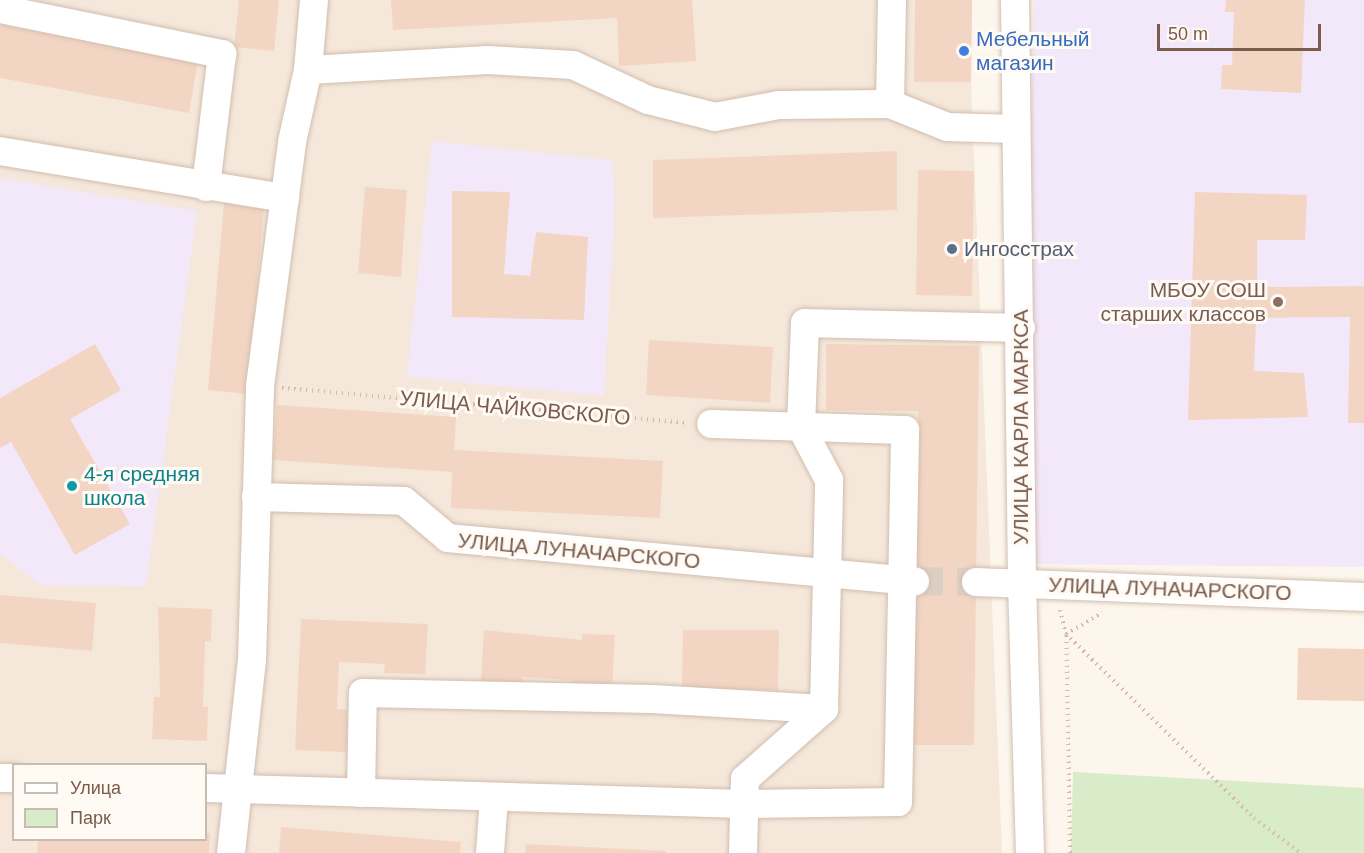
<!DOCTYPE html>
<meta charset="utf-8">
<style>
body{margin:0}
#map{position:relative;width:1364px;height:853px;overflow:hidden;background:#fdf6ec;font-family:Arial,sans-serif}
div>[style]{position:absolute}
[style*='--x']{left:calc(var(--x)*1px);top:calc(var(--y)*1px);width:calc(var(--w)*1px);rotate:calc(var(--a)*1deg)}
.residential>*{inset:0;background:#f5e8da}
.education>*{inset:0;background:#f3e8fa}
.green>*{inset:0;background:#d8ecc9}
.building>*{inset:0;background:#f3d5c3}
.minor-tunnel>*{height:28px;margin-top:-14px;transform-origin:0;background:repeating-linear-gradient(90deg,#dcd0c4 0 28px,transparent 0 42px)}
.path>*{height:4px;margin-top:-2px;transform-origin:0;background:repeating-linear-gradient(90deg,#d9b8a5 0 1.5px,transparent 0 6px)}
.roads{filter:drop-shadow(0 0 2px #d1beb0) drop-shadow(0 0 2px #d1beb0)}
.minor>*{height:28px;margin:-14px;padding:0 14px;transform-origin:14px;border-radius:14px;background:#fff}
.dots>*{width:16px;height:16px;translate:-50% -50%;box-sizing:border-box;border:3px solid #fffaf3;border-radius:50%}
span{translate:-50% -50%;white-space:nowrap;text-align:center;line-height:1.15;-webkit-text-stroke:6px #fffaf3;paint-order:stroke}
.shop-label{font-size:21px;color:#366cbe}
.left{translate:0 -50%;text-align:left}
.service-label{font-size:21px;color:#4e5e75}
.education-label{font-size:21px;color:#785e54}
.right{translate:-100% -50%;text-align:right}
.street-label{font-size:21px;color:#7a5c4d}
.culture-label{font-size:21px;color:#0d838f}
.legend{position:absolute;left:12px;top:763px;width:195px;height:78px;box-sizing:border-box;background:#fffaf3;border:2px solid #cabbb1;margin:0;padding:8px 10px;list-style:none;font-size:18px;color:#7a5c4d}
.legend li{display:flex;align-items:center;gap:12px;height:30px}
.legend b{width:30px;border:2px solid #cabbb1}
.scale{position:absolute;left:1157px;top:24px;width:164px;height:27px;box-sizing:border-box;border:3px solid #7a5c4d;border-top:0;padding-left:8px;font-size:18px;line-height:21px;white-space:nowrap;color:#7a5c4d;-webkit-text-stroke:4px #fffaf3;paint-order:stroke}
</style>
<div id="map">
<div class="residential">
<div style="clip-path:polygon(evenodd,0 0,972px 0,971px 82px,1002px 853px,0 853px,0 0,14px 764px,206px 764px,206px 840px,14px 840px,14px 764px)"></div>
</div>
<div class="education">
<div style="clip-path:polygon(1034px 0,1364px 0,1364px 567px,1022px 564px)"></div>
<div style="clip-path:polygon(432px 141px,612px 160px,615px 202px,604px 396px,407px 377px)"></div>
<div style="clip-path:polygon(0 178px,197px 211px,146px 586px,41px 585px,0 554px)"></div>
</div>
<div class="green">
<div style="clip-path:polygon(1073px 772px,1364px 788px,1364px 853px,1071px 853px)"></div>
</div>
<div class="building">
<div style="clip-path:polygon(239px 0,279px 0,274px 51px,234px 47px)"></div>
<div style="clip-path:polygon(391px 0,692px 0,696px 61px,619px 66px,617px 18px,393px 30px)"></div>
<div style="clip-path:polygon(915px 0,972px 0,971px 82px,914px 82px)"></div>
<div style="clip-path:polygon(1226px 0,1305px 0,1301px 93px,1221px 89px,1222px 65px,1232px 65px,1234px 12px,1225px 12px)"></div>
<div style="clip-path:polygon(0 25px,198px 61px,189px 113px,0 78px)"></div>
<div style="clip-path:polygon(897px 151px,897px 210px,653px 218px,653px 160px)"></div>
<div style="clip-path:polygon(918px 170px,974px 171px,972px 296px,916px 295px)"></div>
<div style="clip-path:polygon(365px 187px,407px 190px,401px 277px,358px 273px)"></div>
<div style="clip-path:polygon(452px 191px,510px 192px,504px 274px,530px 276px,536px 232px,588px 237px,584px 320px,452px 317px)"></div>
<div style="clip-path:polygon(1195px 192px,1307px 195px,1305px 240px,1257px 240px,1257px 287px,1364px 286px,1364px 423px,1348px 423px,1350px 317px,1256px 318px,1254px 371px,1304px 373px,1308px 417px,1188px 420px)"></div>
<div style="clip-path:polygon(224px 202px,264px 206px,248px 394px,208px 390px)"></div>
<div style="clip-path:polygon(649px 340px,773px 347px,770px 403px,646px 395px)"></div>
<div style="clip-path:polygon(95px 344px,121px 390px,70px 419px,130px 524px,75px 555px,11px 442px,0 448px,0 398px)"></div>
<div style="clip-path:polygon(826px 344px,979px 346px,974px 745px,913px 745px,918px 411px,826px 410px)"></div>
<div style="clip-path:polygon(277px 405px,456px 417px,454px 450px,663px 461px,660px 518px,451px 508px,452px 472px,273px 460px)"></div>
<div style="clip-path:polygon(0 595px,96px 603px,92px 651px,0 643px)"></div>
<div style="clip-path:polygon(158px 607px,212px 609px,211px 642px,205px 641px,203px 707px,208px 707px,207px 741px,152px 739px,154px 697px,160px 697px)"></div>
<div style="clip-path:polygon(301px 619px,428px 624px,425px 674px,384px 673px,385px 664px,339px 662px,337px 709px,348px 710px,346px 752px,295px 750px)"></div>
<div style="clip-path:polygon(484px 630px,582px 640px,582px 634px,615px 635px,612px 688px,570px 685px,571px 680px,522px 677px,522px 684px,481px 682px)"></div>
<div style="clip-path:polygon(683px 630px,779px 630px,778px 690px,682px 689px)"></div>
<div style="clip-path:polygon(1298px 648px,1364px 649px,1364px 701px,1297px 700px)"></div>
<div style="clip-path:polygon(281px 827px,461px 842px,460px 853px,279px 853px)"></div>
<div style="clip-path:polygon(206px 833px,210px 833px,209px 853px,37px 853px,38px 840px,206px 840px)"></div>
<div style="clip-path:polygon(526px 844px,666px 851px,666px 853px,525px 853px)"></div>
</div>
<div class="minor-tunnel">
<div style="--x:915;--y:581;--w:61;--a:0.9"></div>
</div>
<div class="path">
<div style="--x:282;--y:388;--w:407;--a:4.9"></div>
<div style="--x:1060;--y:610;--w:25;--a:76"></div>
<div style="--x:1066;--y:634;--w:263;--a:44.4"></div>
<div style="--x:1254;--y:818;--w:59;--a:36.7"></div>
<div style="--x:1070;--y:853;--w:219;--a:-91"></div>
<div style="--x:1066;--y:634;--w:42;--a:-30.3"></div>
</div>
<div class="roads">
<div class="minor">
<div style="--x:892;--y:0;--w:104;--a:91.1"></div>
<div style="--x:890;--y:104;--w:61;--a:22"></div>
<div style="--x:947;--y:127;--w:69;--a:1.7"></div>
<div style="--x:1015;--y:0;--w:583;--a:89.31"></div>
<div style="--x:1022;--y:583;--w:270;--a:88.3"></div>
<div style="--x:0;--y:9;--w:227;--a:11.5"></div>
<div style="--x:222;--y:54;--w:134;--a:96.9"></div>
<div style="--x:308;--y:70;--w:180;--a:-3.2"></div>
<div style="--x:488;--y:60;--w:85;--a:3.4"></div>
<div style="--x:573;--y:65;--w:83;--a:25"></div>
<div style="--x:648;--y:100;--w:69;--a:14.2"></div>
<div style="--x:715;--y:117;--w:65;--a:-10.6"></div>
<div style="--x:779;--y:105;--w:111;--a:-0.5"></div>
<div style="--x:0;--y:151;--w:289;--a:9.4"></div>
<div style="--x:256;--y:497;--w:148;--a:1.5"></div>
<div style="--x:404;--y:501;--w:57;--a:40.1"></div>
<div style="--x:448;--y:538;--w:469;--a:5.3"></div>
<div style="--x:976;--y:582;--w:388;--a:2.2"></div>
<div style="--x:0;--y:778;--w:14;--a:0"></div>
<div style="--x:206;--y:788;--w:538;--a:1.7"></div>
<div style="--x:744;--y:804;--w:154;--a:-0.7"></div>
<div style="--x:898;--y:802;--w:372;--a:-88.9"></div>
<div style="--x:905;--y:430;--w:194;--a:-178.2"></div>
<div style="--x:361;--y:793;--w:100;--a:-88.9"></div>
<div style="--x:363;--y:693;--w:289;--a:1.2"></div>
<div style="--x:652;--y:699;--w:172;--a:3.3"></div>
<div style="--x:231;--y:853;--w:194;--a:-83.8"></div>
<div style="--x:252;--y:660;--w:274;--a:-88.3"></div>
<div style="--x:260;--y:386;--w:246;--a:-82.5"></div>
<div style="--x:292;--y:142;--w:74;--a:-77.5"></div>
<div style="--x:308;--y:70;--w:70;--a:-85.1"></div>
<div style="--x:490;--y:853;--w:56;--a:-85.9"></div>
<div style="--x:743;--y:853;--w:74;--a:-88.5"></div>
<div style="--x:745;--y:779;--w:106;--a:-41.5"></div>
<div style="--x:824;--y:709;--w:229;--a:-88.7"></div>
<div style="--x:829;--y:480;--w:60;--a:-117.8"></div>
<div style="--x:801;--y:427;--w:104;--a:-87.8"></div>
<div style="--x:805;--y:323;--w:216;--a:1.3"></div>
</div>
</div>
<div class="dots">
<div style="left:964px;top:51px;background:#3f7fe0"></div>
<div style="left:952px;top:249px;background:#5c6f8a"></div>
<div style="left:1278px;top:302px;background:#8d6e63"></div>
<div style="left:72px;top:486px;background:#0f9aa8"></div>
</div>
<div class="shop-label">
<span class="left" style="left:976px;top:51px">Мебельный<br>магазин</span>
</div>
<div class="service-label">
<span class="left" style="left:964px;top:249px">Ингосстрах</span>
</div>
<div class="education-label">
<span class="right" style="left:1266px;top:302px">МБОУ СОШ<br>старших классов</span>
</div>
<div class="street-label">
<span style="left:515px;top:408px;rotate:5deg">УЛИЦА ЧАЙКОВСКОГО</span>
<span style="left:1021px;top:427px;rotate:-90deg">УЛИЦА КАРЛА МАРКСА</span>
<span style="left:579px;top:551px;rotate:5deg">УЛИЦА ЛУНАЧАРСКОГО</span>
<span style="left:1170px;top:589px;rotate:2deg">УЛИЦА ЛУНАЧАРСКОГО</span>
</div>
<div class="culture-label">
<span class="left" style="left:84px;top:486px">4-я средняя<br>школа</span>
</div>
<ul class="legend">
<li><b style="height:8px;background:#fff"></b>Улица</li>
<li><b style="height:16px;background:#d8ecc9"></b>Парк</li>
</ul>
<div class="scale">50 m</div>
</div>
